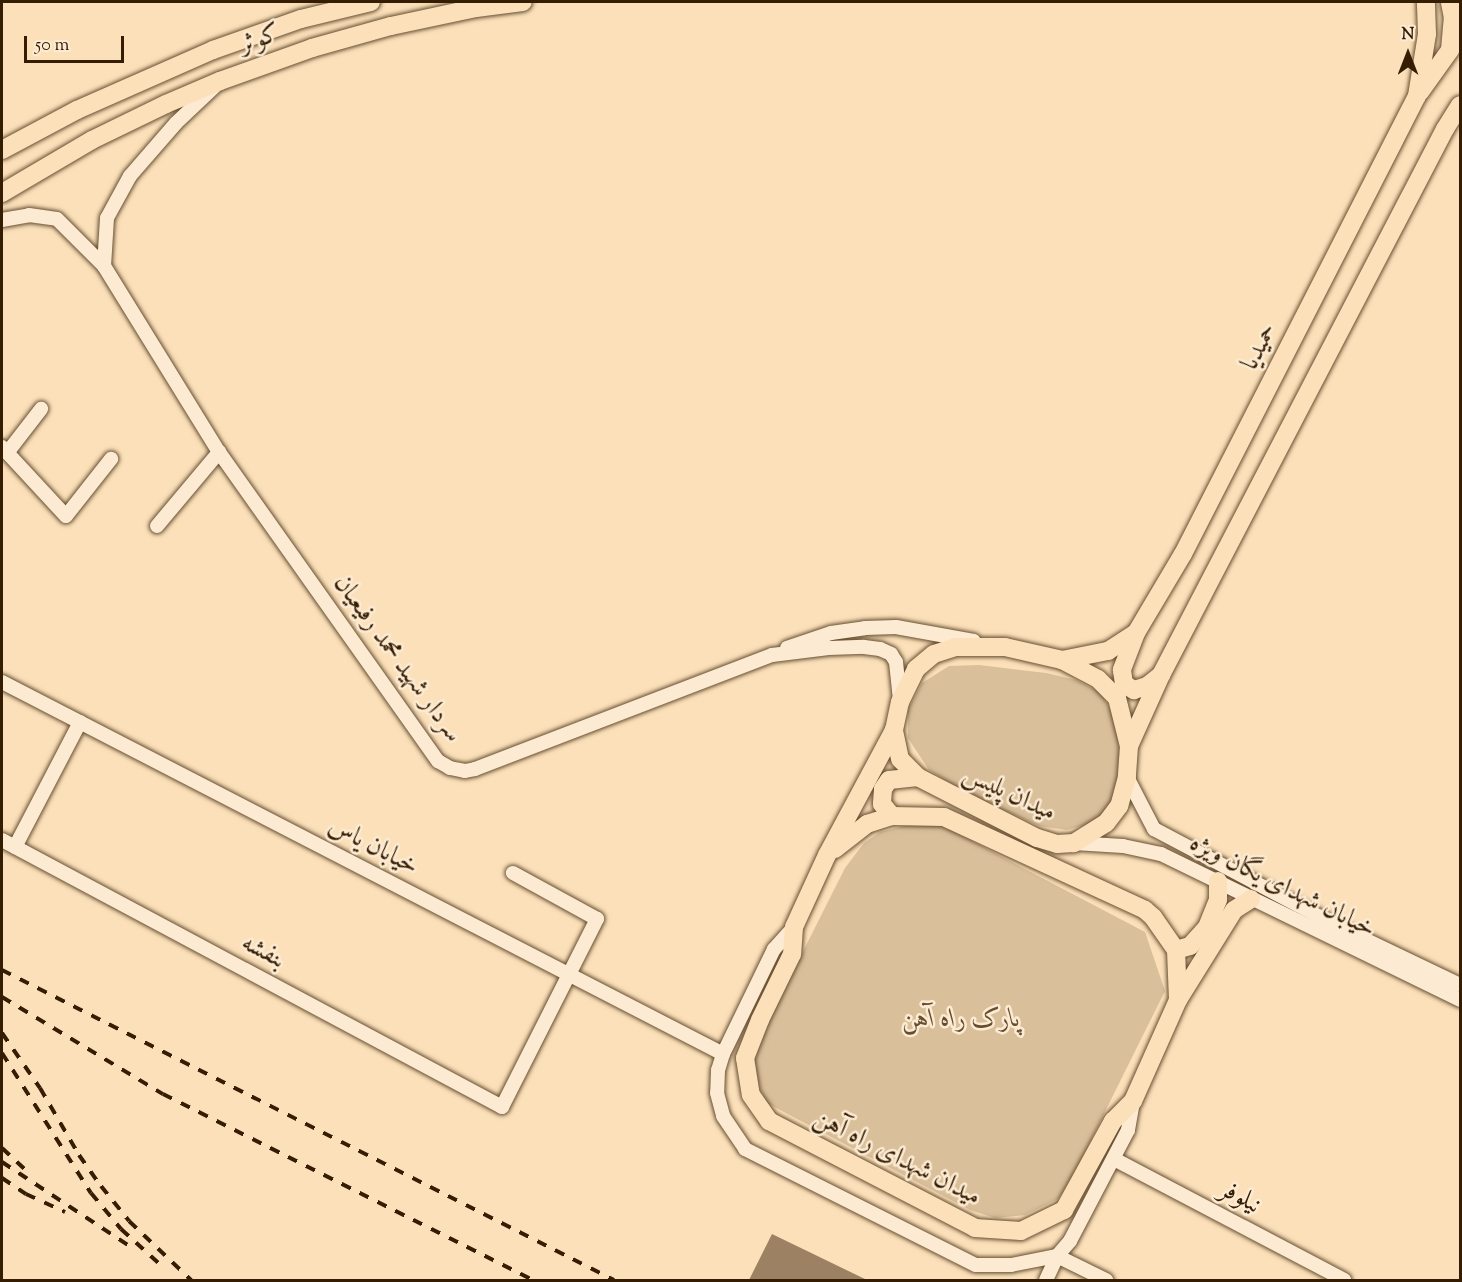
<!DOCTYPE html>
<meta charset="utf-8">
<style>
body{margin:0}
#map{position:relative;width:1462px;height:1282px;overflow:hidden;background:#fbe0b9;font-family:"Sorts Mill Goudy",Amiri,serif}
div>[style]{position:absolute}
[style*='--x']{left:calc(var(--x)*1px);top:calc(var(--y)*1px);width:calc(var(--w)*1px);rotate:calc(var(--a)*1deg)}
.green>*{inset:0;background:#d9bf9a}
.building>*{inset:0;background:#9c8262}
.roads{filter:drop-shadow(0 0 2px #664e31) drop-shadow(0 0 2px #664e31)}
.minor>*{height:14px;margin:-7px;padding:0 7px;transform-origin:7px;border-radius:7px;background:#fcebd2}
.major>*{height:18px;margin:-9px;padding:0 9px;transform-origin:9px;border-radius:9px;background:#fbe0b9}
.rail>*{height:4px;margin-top:-2px;transform-origin:0;background:repeating-linear-gradient(90deg,#351d04 0 10px,transparent 0 20px)}
span{translate:-50% -50%;white-space:nowrap;text-align:center;line-height:1.15;-webkit-text-stroke:5px #fcebd2;paint-order:stroke}
.street-label{font-size:26px;color:#351d04}
.park-label{font-size:26px;color:#664e31;font-style:italic}
.frame{position:absolute;inset:0;border:3px solid #351d04;pointer-events:none}
.north{position:absolute;left:1378px;top:24px;width:60px;height:60px;-webkit-text-stroke:4px #fcebd2;paint-order:stroke;rotate:0deg;font-size:16px;font-weight:700;line-height:24px;text-align:center;color:#351d04}
.north::after{content:'';display:block;margin:auto;width:21px;height:27px;background:#351d04;clip-path:polygon(50% 0,100% 100%,50% 72%,0 100%)}
.scale{position:absolute;left:24px;top:36px;width:100px;height:27px;box-sizing:border-box;border:3px solid #351d04;border-top:0;padding-left:8px;font-size:18px;line-height:21px;white-space:nowrap;color:#351d04;-webkit-text-stroke:4px #fcebd2;paint-order:stroke}
</style>
<div id="map">
<div class="green">
<div style="clip-path:polygon(979px 665px,1046px 673px,1076px 680px,1101px 693px,1115px 718px,1120px 756px,1115px 800px,1095px 822px,1067px 830px,1039px 826px,970px 795px,929px 770px,908px 738px,908px 710px,922px 683px,949px 666px)"></div>
<div style="clip-path:polygon(924px 821px,951px 830px,1145px 932px,1165px 991px,1072px 1178px,1058px 1199px,1025px 1215px,995px 1218px,970px 1210px,767px 1103px,757px 1082px,754px 1055px,763px 1031px,845px 868px,864px 843px,880px 832px)"></div>
</div>
<div class="building">
<div style="clip-path:polygon(772px 1234px,867px 1280px,749px 1280px)"></div>
</div>
<div class="roads">
<div class="minor">
<div style="--x:2;--y:220;--w:27;--a:-10"></div>
<div style="--x:29;--y:215;--w:28;--a:8"></div>
<div style="--x:57;--y:219;--w:66;--a:45"></div>
<div style="--x:104;--y:266;--w:219;--a:58.3"></div>
<div style="--x:219;--y:452;--w:379;--a:54.7"></div>
<div style="--x:438;--y:761;--w:14;--a:30"></div>
<div style="--x:450;--y:768;--w:15;--a:11"></div>
<div style="--x:465;--y:771;--w:10;--a:-11"></div>
<div style="--x:475;--y:769;--w:318;--a:-21"></div>
<div style="--x:772;--y:655;--w:57;--a:-7"></div>
<div style="--x:829;--y:648;--w:35;--a:-2"></div>
<div style="--x:864;--y:647;--w:16;--a:7"></div>
<div style="--x:880;--y:649;--w:12;--a:24"></div>
<div style="--x:891;--y:654;--w:9;--a:58"></div>
<div style="--x:896;--y:662;--w:38;--a:84"></div>
<div style="--x:104;--y:266;--w:48;--a:-86.4"></div>
<div style="--x:107;--y:218;--w:48;--a:-61.3"></div>
<div style="--x:130;--y:176;--w:70;--a:-49"></div>
<div style="--x:176;--y:123;--w:54;--a:-43.5"></div>
<div style="--x:2;--y:447;--w:94;--a:47.2"></div>
<div style="--x:66;--y:516;--w:73;--a:-51.7"></div>
<div style="--x:7;--y:453;--w:56;--a:-52.3"></div>
<div style="--x:157;--y:526;--w:97;--a:-50"></div>
<div style="--x:787;--y:648;--w:46;--a:-18.8"></div>
<div style="--x:831;--y:633;--w:34;--a:-8"></div>
<div style="--x:865;--y:628;--w:31;--a:-2"></div>
<div style="--x:896;--y:627;--w:79;--a:10.2"></div>
<div style="--x:2;--y:682;--w:811;--a:27.29"></div>
<div style="--x:1127;--y:777;--w:59;--a:62.6"></div>
<div style="--x:1154;--y:829;--w:207;--a:27.9"></div>
<div style="--x:1337;--y:926;--w:136;--a:25.6"></div>
<div style="--x:2;--y:840;--w:567;--a:28.1"></div>
<div style="--x:502;--y:1107;--w:211;--a:-63.2"></div>
<div style="--x:597;--y:919;--w:96;--a:-151.3"></div>
<div style="--x:1074;--y:843;--w:49;--a:3.5"></div>
<div style="--x:1123;--y:846;--w:39;--a:12"></div>
<div style="--x:1161;--y:854;--w:333;--a:26"></div>
<div style="--x:15;--y:847;--w:141;--a:-62.5"></div>
<div style="--x:794;--y:927;--w:30;--a:132"></div>
<div style="--x:774;--y:949;--w:117;--a:115.9"></div>
<div style="--x:723;--y:1054;--w:17;--a:107"></div>
<div style="--x:718;--y:1070;--w:23;--a:92"></div>
<div style="--x:717;--y:1093;--w:24;--a:75"></div>
<div style="--x:723;--y:1116;--w:40;--a:56"></div>
<div style="--x:745;--y:1149;--w:258;--a:26.7"></div>
<div style="--x:976;--y:1265;--w:35;--a:0"></div>
<div style="--x:1011;--y:1265;--w:47;--a:-11.1"></div>
<div style="--x:1057;--y:1256;--w:20;--a:-49"></div>
<div style="--x:1070;--y:1241;--w:125;--a:-62.4"></div>
<div style="--x:1128;--y:1130;--w:29;--a:-80"></div>
<div style="--x:1114;--y:1159;--w:260;--a:27.7"></div>
<div style="--x:1046;--y:1280;--w:26;--a:-65"></div>
<div style="--x:1057;--y:1256;--w:55;--a:26.1"></div>
</div>
<div class="major">
<div style="--x:1420;--y:92;--w:52;--a:-54.5"></div>
<div style="--x:1450;--y:50;--w:32;--a:-85"></div>
<div style="--x:1453;--y:18;--w:16;--a:-101"></div>
<div style="--x:2;--y:150;--w:85;--a:-28.1"></div>
<div style="--x:77;--y:110;--w:149;--a:-23.8"></div>
<div style="--x:213;--y:50;--w:93;--a:-19.4"></div>
<div style="--x:301;--y:19;--w:72;--a:-13.7"></div>
<div style="--x:2;--y:193;--w:104;--a:-30.5"></div>
<div style="--x:92;--y:140;--w:82;--a:-25.9"></div>
<div style="--x:166;--y:104;--w:59;--a:-23.1"></div>
<div style="--x:220;--y:81;--w:98;--a:-19.7"></div>
<div style="--x:312;--y:48;--w:82;--a:-15.6"></div>
<div style="--x:391;--y:26;--w:87;--a:-12"></div>
<div style="--x:476;--y:8;--w:47;--a:-7.3"></div>
<div style="--x:1136;--y:633;--w:40;--a:111"></div>
<div style="--x:1122;--y:670;--w:14;--a:82"></div>
<div style="--x:1124;--y:684;--w:12;--a:31"></div>
<div style="--x:1134;--y:690;--w:14;--a:-17"></div>
<div style="--x:1147;--y:686;--w:18;--a:-38"></div>
<div style="--x:955;--y:647;--w:50;--a:0"></div>
<div style="--x:1005;--y:647;--w:58;--a:12.8"></div>
<div style="--x:1062;--y:660;--w:41;--a:27.8"></div>
<div style="--x:1098;--y:679;--w:27;--a:45"></div>
<div style="--x:1117;--y:698;--w:49;--a:76"></div>
<div style="--x:1129;--y:746;--w:31;--a:94"></div>
<div style="--x:1127;--y:777;--w:30;--a:105"></div>
<div style="--x:1119;--y:806;--w:21;--a:127"></div>
<div style="--x:1106;--y:823;--w:38;--a:148"></div>
<div style="--x:1074;--y:843;--w:17;--a:177"></div>
<div style="--x:1057;--y:844;--w:21;--a:-163"></div>
<div style="--x:1037;--y:838;--w:134;--a:-152.9"></div>
<div style="--x:918;--y:777;--w:25;--a:-135"></div>
<div style="--x:900;--y:759;--w:30;--a:-102"></div>
<div style="--x:894;--y:730;--w:29;--a:-78"></div>
<div style="--x:900;--y:702;--w:37;--a:-64"></div>
<div style="--x:916;--y:669;--w:23;--a:-40"></div>
<div style="--x:934;--y:654;--w:22;--a:-18"></div>
<div style="--x:1062;--y:660;--w:47;--a:-11.1"></div>
<div style="--x:1108;--y:651;--w:33;--a:-33"></div>
<div style="--x:1136;--y:633;--w:92;--a:-59.3"></div>
<div style="--x:1183;--y:554;--w:514;--a:-62.94"></div>
<div style="--x:1417;--y:96;--w:63;--a:-80.8"></div>
<div style="--x:1427;--y:34;--w:32;--a:-92"></div>
<div style="--x:894;--y:730;--w:142;--a:118.2"></div>
<div style="--x:827;--y:855;--w:79;--a:114.6"></div>
<div style="--x:794;--y:927;--w:27;--a:94"></div>
<div style="--x:792;--y:954;--w:73;--a:115.9"></div>
<div style="--x:760;--y:1020;--w:41;--a:111.5"></div>
<div style="--x:745;--y:1058;--w:37;--a:81"></div>
<div style="--x:751;--y:1095;--w:32;--a:55"></div>
<div style="--x:769;--y:1121;--w:232;--a:27.4"></div>
<div style="--x:975;--y:1228;--w:46;--a:3.7"></div>
<div style="--x:1021;--y:1231;--w:48;--a:-26"></div>
<div style="--x:1064;--y:1210;--w:102;--a:-61.2"></div>
<div style="--x:1113;--y:1121;--w:28;--a:-45"></div>
<div style="--x:1133;--y:1101;--w:111;--a:-66"></div>
<div style="--x:1178;--y:1000;--w:106;--a:-58.1"></div>
<div style="--x:1234;--y:910;--w:20;--a:-33"></div>
<div style="--x:1129;--y:746;--w:78;--a:-65.7"></div>
<div style="--x:1161;--y:675;--w:615;--a:-62.52"></div>
<div style="--x:1445;--y:129;--w:28;--a:-58"></div>
<div style="--x:918;--y:777;--w:29;--a:174"></div>
<div style="--x:889;--y:780;--w:11;--a:124"></div>
<div style="--x:883;--y:789;--w:15;--a:94"></div>
<div style="--x:882;--y:804;--w:16;--a:50"></div>
<div style="--x:892;--y:816;--w:52;--a:1.1"></div>
<div style="--x:944;--y:817;--w:221;--a:24.8"></div>
<div style="--x:1145;--y:910;--w:11;--a:41"></div>
<div style="--x:1153;--y:917;--w:40;--a:55.1"></div>
<div style="--x:1176;--y:950;--w:50;--a:87.7"></div>
<div style="--x:835;--y:849;--w:41;--a:-38"></div>
<div style="--x:867;--y:824;--w:26;--a:-18"></div>
<div style="--x:1176;--y:950;--w:15;--a:-16"></div>
<div style="--x:1190;--y:946;--w:25;--a:-48"></div>
<div style="--x:1207;--y:927;--w:29;--a:-68"></div>
<div style="--x:1218;--y:900;--w:19;--a:-90"></div>
</div>
</div>
<div class="rail">
<div style="--x:2;--y:970;--w:686;--a:26.86"></div>
<div style="--x:2;--y:997;--w:188;--a:31.1"></div>
<div style="--x:163;--y:1094;--w:414;--a:26.7"></div>
<div style="--x:2;--y:1033;--w:67;--a:55.4"></div>
<div style="--x:40;--y:1088;--w:78;--a:59.8"></div>
<div style="--x:79;--y:1155;--w:38;--a:55"></div>
<div style="--x:101;--y:1186;--w:45;--a:51.3"></div>
<div style="--x:129;--y:1221;--w:86;--a:43.6"></div>
<div style="--x:2;--y:1053;--w:166;--a:57.6"></div>
<div style="--x:91;--y:1193;--w:47;--a:50.2"></div>
<div style="--x:121;--y:1229;--w:58;--a:42.2"></div>
<div style="--x:2;--y:1148;--w:37;--a:43"></div>
<div style="--x:2;--y:1162;--w:151;--a:33.4"></div>
<div style="--x:2;--y:1178;--w:29;--a:34"></div>
<div style="--x:26;--y:1194;--w:43;--a:24.8"></div>
</div>
<div class="street-label">
<span style="left:260px;top:40px;rotate:-20deg">کوثر</span>
<span style="left:1260px;top:347px;rotate:-63deg">حمیدیا</span>
<span style="left:397px;top:659px;rotate:54deg">سردار شهید محمد رفیعیان</span>
<span style="left:1009px;top:794px;rotate:25deg">میدان پلیس</span>
<span style="left:373px;top:847px;rotate:27deg">خیابان یاس</span>
<span style="left:1282px;top:887px;rotate:26deg">خیابان شهدای یگان ویژه</span>
<span style="left:263px;top:952px;rotate:28deg">بنفشه</span>
<span style="left:897px;top:1158px;rotate:27deg">میدان شهدای راه آهن</span>
<span style="left:1240px;top:1198px;rotate:28deg">نیلوفر</span>
</div>
<div class="park-label">
<span style="left:961px;top:1020px">پارک راه آهن</span>
</div>
<div class="frame"></div>
<div class="north">N</div>
<div class="scale">50 m</div>
</div>
